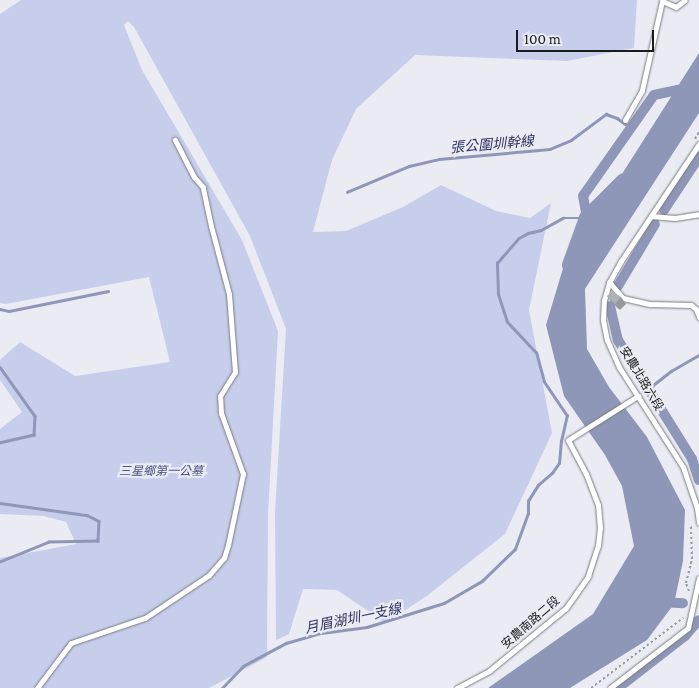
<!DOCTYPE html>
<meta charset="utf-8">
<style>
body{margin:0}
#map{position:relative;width:699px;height:688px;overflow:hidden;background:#ebecf3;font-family:"Crimson Pro","Noto Sans TC",serif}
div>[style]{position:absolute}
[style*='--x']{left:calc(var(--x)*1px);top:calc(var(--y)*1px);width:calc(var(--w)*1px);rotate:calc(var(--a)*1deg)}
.green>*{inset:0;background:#c7ceeb}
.water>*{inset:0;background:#8f97b8}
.stream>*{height:2.5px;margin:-1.25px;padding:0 1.25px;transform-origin:1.25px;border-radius:1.25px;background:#8f97b8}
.canal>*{height:10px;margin:-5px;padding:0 5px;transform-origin:5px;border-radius:5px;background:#8f97b8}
.river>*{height:16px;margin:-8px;padding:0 8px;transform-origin:8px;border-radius:8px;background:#8f97b8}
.path>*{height:2px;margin-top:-1px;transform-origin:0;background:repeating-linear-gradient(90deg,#999a9f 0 2.5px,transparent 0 5px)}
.roads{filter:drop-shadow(0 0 1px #797b81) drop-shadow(0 0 1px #797b81)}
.lane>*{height:5px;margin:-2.5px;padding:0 2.5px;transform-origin:2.5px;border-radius:2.5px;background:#fff}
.wall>*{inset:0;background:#96989e}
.building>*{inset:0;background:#afb1b8}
span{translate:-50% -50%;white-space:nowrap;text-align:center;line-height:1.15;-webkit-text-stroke:4.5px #ebecf3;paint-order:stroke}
.street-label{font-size:12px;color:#1a1b1d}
.park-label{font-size:12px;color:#4a5383;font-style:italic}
.water-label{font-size:14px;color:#2e3562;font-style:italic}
.scale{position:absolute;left:516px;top:30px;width:138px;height:22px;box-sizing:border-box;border:2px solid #1a1b1d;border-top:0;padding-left:6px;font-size:15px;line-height:18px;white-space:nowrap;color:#1a1b1d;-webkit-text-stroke:4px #ebecf3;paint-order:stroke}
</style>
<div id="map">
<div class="green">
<div style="clip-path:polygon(21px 0,637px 0,634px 48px,567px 61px,415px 55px,356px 109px,332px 160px,313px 232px,346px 231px,403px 207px,441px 185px,496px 211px,530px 218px,551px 203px,529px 310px,552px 433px,505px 534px,428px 595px,386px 623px,337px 590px,303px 589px,289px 634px,276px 640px,275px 512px,286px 329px,250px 236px,134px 27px,128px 21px,124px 25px,142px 70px,242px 240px,278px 331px,268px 515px,267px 657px,209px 688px,0 688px,0 558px,76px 544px,66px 522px,44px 516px,0 514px,0 429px,22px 412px,0 380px,0 360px,20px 342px,75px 376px,170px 362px,149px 277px,6px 304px,0 303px,0 14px)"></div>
</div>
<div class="water">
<div style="clip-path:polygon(699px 53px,699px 113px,585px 289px,587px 349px,609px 387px,647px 437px,685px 510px,683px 561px,674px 604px,647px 640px,570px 688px,488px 688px,593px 614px,634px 546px,622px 486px,605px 455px,564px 396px,546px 325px,564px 265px)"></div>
</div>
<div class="stream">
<div style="--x:347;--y:192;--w:67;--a:-22.8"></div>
<div style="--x:409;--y:166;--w:31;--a:-13"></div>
<div style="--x:439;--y:159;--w:111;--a:-5.1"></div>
<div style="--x:550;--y:149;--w:23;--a:-23"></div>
<div style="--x:571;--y:140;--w:44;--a:-36.6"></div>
<div style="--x:606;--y:114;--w:12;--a:20"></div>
<div style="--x:617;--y:118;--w:16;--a:35"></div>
<div style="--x:0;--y:309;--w:9;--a:13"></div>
<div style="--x:9;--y:311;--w:101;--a:-11.4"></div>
<div style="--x:0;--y:367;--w:60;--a:54.5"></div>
<div style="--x:35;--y:416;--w:19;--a:93"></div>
<div style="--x:34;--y:435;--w:35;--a:167"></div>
<div style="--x:648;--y:389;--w:29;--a:-38"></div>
<div style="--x:671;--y:371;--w:32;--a:-30"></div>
<div style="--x:0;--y:503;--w:88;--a:7.9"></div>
<div style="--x:87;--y:515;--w:13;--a:27"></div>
<div style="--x:99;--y:521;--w:20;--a:93"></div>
<div style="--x:98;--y:541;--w:49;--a:178.8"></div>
<div style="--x:49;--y:542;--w:53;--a:157.8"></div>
<div style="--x:222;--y:688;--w:30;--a:-46"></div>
<div style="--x:243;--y:666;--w:49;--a:-28.1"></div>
<div style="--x:286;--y:643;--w:36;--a:-16"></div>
<div style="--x:321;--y:633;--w:46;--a:-7.4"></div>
<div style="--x:367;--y:627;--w:81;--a:-17.3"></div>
<div style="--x:444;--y:603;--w:44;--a:-30.1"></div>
<div style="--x:482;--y:581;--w:46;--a:-44.1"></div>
<div style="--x:515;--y:549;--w:37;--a:-70"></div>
<div style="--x:528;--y:514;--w:13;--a:-90"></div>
<div style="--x:528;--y:501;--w:19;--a:-58"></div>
<div style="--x:538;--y:485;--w:18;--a:-41"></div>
<div style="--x:552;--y:473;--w:12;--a:-55"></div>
<div style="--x:559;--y:463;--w:22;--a:-85"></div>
<div style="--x:561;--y:441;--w:26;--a:-77"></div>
<div style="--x:567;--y:416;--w:41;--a:-124.1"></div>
<div style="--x:544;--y:382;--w:30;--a:-105"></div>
<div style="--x:536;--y:353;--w:42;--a:-133.1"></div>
<div style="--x:507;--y:322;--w:29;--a:-108"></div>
<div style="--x:498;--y:294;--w:31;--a:-92"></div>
<div style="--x:497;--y:263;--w:33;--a:-49"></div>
<div style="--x:519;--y:238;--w:10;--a:-29"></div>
<div style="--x:528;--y:233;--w:13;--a:-13"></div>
<div style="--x:541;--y:230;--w:25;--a:-29"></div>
<div style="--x:563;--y:218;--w:24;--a:0"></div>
</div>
<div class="canal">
<div style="--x:664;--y:210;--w:64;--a:-56.6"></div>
<div style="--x:587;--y:218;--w:22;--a:-100"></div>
<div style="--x:583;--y:196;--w:123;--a:-54.9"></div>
<div style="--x:654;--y:95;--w:35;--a:-12"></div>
<div style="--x:618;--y:286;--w:72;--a:-59.2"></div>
<div style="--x:610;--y:306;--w:35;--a:77"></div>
<div style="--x:618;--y:340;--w:140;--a:58.1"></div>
<div style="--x:692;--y:459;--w:22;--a:72"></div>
<div style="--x:661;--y:602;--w:22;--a:3"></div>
<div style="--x:618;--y:688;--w:85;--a:-37.8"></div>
<div style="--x:685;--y:636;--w:21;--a:-49"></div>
</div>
<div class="river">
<div style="--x:570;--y:265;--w:50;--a:-70.1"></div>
<div style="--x:587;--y:218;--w:52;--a:-45"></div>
</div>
<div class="path">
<div style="--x:695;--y:139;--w:8;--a:-60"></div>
<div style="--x:689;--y:591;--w:9;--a:-111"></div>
<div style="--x:686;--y:583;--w:25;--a:-76"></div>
<div style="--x:692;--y:559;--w:35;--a:-92"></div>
<div style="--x:591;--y:688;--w:116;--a:-37.3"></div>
</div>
<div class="roads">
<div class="lane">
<div style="--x:625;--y:120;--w:34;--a:-60"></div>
<div style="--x:642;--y:90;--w:91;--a:-77.3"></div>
<div style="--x:662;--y:1;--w:15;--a:23"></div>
<div style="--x:676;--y:7;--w:11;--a:-38"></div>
<div style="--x:699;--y:144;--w:141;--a:123.7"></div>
<div style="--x:621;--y:261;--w:25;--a:119"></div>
<div style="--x:609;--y:283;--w:18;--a:106"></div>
<div style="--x:604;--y:300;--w:20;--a:93"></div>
<div style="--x:603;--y:320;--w:20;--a:79"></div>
<div style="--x:607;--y:340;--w:30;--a:66"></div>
<div style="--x:619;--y:367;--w:119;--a:57.4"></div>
<div style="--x:683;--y:467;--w:43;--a:71.1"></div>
<div style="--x:697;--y:508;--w:15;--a:82"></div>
<div style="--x:651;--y:216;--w:24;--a:5"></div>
<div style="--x:675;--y:218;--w:24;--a:-9"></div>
<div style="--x:609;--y:282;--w:21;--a:49"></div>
<div style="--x:623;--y:298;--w:28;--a:13"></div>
<div style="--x:650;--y:304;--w:41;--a:1.4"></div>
<div style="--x:691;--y:305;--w:6;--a:39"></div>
<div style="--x:696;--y:309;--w:9;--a:69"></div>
<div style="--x:37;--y:688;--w:56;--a:-52.9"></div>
<div style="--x:71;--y:643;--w:78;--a:-18.7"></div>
<div style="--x:145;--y:618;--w:77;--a:-33.9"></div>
<div style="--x:209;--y:575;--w:23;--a:-49"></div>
<div style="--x:224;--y:558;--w:14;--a:-73"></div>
<div style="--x:228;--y:545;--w:73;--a:-78.1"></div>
<div style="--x:243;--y:474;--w:65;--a:-109.8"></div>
<div style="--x:221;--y:413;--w:17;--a:-93"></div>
<div style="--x:220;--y:396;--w:28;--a:-58"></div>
<div style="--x:235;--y:372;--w:78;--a:-94.4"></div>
<div style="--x:229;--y:294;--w:70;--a:-104.8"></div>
<div style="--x:211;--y:226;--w:40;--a:-102"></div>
<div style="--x:203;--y:187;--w:13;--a:-132"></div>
<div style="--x:194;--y:177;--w:42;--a:-117.2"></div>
<div style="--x:457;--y:688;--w:36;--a:-28"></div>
<div style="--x:489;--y:671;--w:99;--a:-39.3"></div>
<div style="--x:566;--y:608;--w:39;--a:-55"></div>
<div style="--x:588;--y:576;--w:32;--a:-72"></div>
<div style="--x:598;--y:546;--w:18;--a:-84"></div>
<div style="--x:600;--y:528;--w:23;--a:-95"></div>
<div style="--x:598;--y:505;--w:33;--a:-111"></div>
<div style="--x:586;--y:474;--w:38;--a:-118"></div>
<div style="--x:568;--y:440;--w:83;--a:-32.2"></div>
<div style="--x:610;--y:688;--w:98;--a:-37.6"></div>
<div style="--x:688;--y:628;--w:51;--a:-77.6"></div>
</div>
</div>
<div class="wall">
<div style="clip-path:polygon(607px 296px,621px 297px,626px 304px,620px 310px,612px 303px)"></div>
</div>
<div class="building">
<div style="clip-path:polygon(612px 291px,621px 297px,615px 304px,607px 296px)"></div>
</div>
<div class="street-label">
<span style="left:641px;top:379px;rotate:59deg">安農北路六段</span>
<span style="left:531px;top:623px;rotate:-41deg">安農南路二段</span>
</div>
<div class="park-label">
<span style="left:161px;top:472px">三星鄉第一公墓</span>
</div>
<div class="water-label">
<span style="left:492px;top:144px;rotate:-5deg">張公圍圳幹線</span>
<span style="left:353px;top:618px;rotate:-12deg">月眉湖圳一支線</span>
</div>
<div class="scale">100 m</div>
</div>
